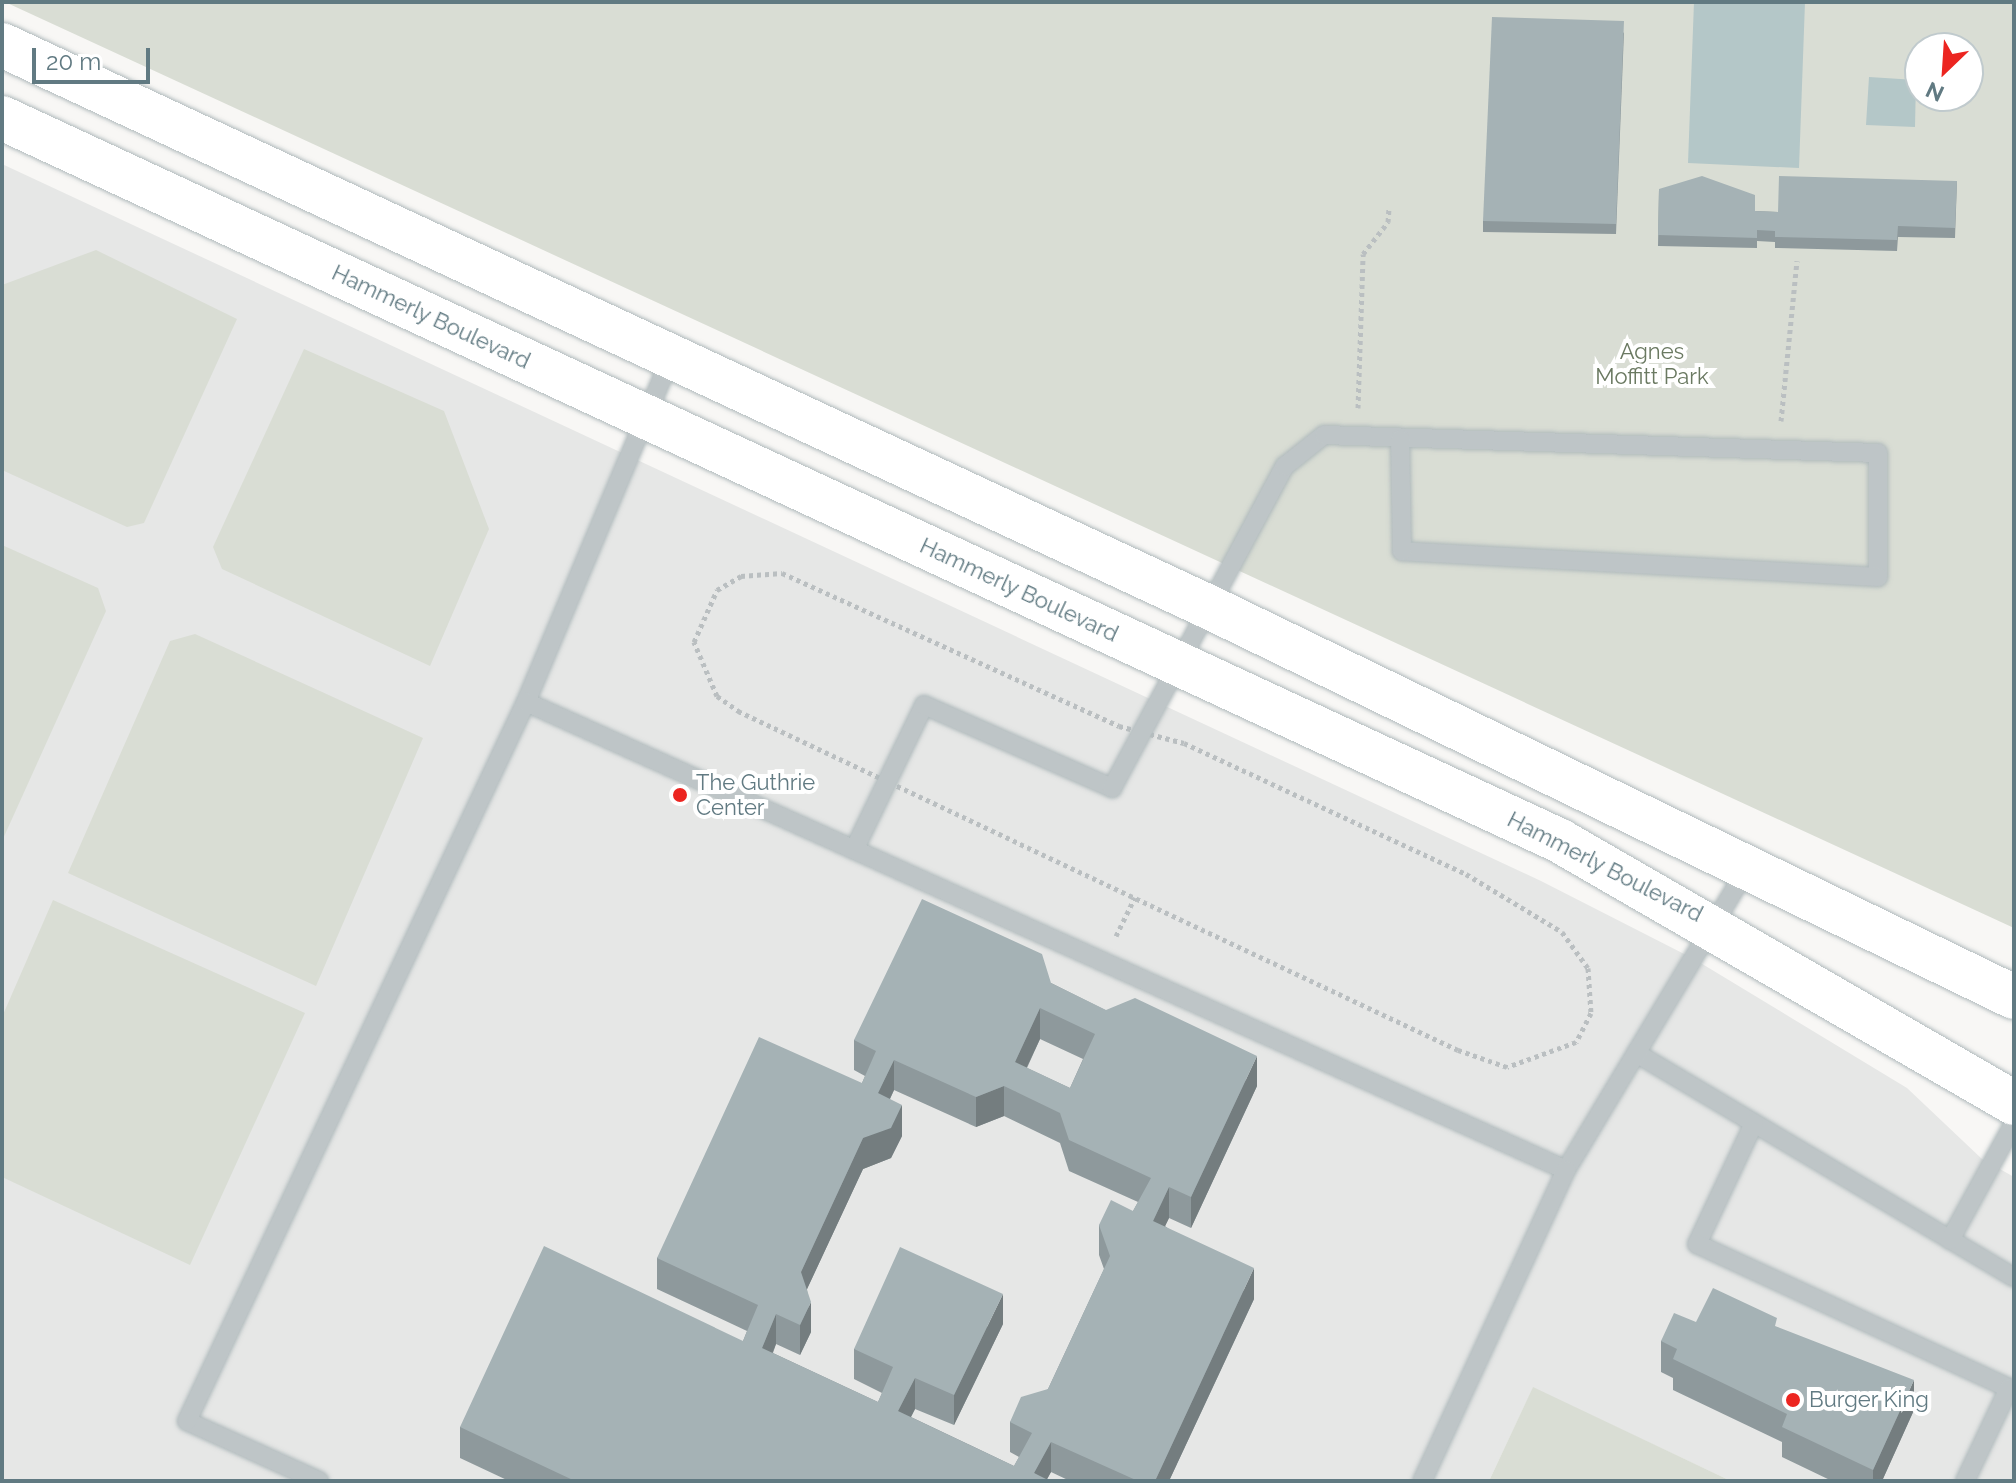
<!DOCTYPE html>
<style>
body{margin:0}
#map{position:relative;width:2016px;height:1483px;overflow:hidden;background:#f8f7f5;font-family:Raleway,sans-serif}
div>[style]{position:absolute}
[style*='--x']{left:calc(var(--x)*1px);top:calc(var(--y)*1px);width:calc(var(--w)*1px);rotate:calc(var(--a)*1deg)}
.built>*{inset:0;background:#e6e7e6}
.green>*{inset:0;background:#d9ddd4}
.water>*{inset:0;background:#b4c7c8}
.path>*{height:5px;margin-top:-2.5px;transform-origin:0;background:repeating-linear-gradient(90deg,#babfc1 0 4px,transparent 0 8px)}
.roads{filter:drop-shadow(0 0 2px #b0babc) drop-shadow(0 0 2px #b0babc)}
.lane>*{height:18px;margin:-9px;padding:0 9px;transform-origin:9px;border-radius:9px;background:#bec5c7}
.secondary>*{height:44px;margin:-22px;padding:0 22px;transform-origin:22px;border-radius:22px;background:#fff}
.wall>*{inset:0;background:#8e999c}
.shaded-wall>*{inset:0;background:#747d7f}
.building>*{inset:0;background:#a5b2b5}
.dots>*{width:22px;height:22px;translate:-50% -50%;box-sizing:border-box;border:4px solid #fff;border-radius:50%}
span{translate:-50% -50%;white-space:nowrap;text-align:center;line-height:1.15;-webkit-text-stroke:8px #fff;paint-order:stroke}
.street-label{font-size:22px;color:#617a82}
.park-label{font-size:22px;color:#6a7961}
.poi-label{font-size:22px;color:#617a82}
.left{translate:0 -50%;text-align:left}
.frame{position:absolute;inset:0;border:4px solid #617a82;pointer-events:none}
.north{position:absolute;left:1904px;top:32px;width:80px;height:80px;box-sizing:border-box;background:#fff;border:2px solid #c0cacd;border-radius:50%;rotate:205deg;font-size:22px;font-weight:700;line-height:32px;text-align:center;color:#617a82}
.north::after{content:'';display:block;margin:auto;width:28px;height:36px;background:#ec2520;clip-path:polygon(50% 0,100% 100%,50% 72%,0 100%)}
.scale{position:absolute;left:32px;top:48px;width:118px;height:36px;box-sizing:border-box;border:4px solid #617a82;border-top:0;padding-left:10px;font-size:24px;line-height:28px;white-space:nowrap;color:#617a82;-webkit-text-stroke:6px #fff;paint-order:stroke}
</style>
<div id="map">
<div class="built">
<div style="clip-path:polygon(2px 164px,1541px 881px,1694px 959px,1907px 1088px,1982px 1159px,2014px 1177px,2014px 1481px,1731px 1481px,1533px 1388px,1489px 1481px,2px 1481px)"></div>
</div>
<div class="green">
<div style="clip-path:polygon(evenodd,5px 2px,2014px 2px,2014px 928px,5px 2px,1920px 48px,1968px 48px,1968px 96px,1920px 96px,1920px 48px)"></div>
<div style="clip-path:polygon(96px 250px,237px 319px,144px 523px,127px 527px,2px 470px,2px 285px)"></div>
<div style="clip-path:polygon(304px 349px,444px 411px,489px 529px,430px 666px,222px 569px,213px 547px)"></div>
<div style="clip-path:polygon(2px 545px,98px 588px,106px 611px,2px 841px)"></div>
<div style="clip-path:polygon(195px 634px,423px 738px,316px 986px,68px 873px,170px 641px)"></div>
<div style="clip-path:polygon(53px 900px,305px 1013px,190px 1265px,2px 1177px,2px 1017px)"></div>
<div style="clip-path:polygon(1533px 1387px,1731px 1481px,1489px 1481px)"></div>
</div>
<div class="water">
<div style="clip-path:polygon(1694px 2px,1805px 2px,1799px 168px,1688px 163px)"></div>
<div style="clip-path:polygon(1869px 77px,1916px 80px,1915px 127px,1866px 125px)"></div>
</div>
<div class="path">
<div style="--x:1358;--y:408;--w:154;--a:-88.1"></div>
<div style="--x:1363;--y:254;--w:41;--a:-52"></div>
<div style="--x:1388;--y:222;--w:13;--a:-86"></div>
<div style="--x:1781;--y:421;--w:161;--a:-84.3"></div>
<div style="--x:782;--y:573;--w:370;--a:24.4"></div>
<div style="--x:1119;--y:726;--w:67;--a:14.7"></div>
<div style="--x:1184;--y:743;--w:311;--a:24.9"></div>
<div style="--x:1466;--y:874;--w:112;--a:31.1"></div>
<div style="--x:1562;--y:932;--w:44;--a:54.2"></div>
<div style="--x:1588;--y:968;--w:45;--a:86.2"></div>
<div style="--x:1591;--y:1013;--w:33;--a:117"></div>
<div style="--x:1576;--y:1042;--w:73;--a:160.1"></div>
<div style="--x:1507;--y:1067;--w:52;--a:-160.9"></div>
<div style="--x:1458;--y:1050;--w:794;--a:-154.79"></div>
<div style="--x:740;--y:712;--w:28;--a:-145"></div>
<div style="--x:717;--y:696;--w:59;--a:-113.1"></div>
<div style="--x:694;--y:642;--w:57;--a:-66.1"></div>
<div style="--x:717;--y:590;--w:28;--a:-30"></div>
<div style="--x:741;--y:576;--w:41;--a:-4.2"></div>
<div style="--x:1116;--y:936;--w:43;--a:-64"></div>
</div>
<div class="roads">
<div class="lane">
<div style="--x:526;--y:702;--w:371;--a:-67.2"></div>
<div style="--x:854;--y:850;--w:161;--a:-64.2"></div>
<div style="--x:924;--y:705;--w:206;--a:23.8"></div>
<div style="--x:1112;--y:788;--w:366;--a:-61.8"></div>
<div style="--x:1285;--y:466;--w:50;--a:-38.5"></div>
<div style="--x:1324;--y:435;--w:554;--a:1.86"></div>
<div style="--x:1878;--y:453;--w:124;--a:90"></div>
<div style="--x:1878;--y:577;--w:477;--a:-176.9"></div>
<div style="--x:1402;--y:551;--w:112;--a:-91"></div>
<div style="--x:1636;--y:1053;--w:439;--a:30.7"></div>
<div style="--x:1754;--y:1123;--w:134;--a:115.2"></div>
<div style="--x:1697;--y:1244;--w:344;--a:24.8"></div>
<div style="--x:2009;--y:1388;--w:103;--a:115.3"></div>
<div style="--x:1566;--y:1170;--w:353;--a:-59"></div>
<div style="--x:1950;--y:1240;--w:133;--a:-61.3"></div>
<div style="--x:319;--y:1481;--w:145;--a:-155.6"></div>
<div style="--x:187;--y:1421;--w:795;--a:-64.76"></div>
<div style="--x:526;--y:702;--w:1140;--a:24.23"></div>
<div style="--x:1566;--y:1170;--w:343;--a:114.8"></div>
</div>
<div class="secondary">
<div style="--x:2;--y:45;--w:1334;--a:24.97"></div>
<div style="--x:1211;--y:608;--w:892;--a:25.85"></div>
<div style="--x:2;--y:118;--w:1718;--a:24.89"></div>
<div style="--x:1560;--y:841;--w:524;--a:29.99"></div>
</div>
</div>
<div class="wall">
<div style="clip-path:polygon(1624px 32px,1616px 234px,1483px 232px,1483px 221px)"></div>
<div style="clip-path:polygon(1957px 181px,1955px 238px,1898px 237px,1897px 251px,1775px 248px,1775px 242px,1757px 241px,1757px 248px,1658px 246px,1659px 189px,1755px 211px,1778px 212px)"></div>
<div style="clip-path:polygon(evenodd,1051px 983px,1257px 1086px,1191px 1228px,1169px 1218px,1165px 1226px,1254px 1299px,1169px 1481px,1070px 1481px,1051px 1472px,1047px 1479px,1050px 1481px,509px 1481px,460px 1458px,460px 1427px,743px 1341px,747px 1331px,657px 1289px,657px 1258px,862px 1083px,865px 1076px,854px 1070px,854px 1040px,1051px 983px,1040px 1039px,1083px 1059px,1070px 1088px,1027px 1068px,1040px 1039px,1051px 983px,894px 1090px,976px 1127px,1004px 1116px,1060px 1143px,1069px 1171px,1138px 1202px,1133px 1211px,1099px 1225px,1099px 1255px,1104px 1269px,1048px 1389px,1010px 1422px,1010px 1452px,1019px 1457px,1014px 1466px,911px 1417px,915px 1409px,954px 1425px,1003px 1324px,854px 1349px,854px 1379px,882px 1393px,878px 1402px,773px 1353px,776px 1344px,800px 1355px,811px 1332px,807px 1289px,863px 1169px,891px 1158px,902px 1136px,890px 1099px,894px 1090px)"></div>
<div style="clip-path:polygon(1696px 1322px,1777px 1327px,1914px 1410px,1882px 1481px,1832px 1481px,1782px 1457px,1782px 1442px,1673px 1390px,1673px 1378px,1661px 1372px,1661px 1341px)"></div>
</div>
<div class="shaded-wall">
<div style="clip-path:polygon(1040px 1008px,1040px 1039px,1015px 1092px,1015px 1062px)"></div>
<div style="clip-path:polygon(1257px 1056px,1257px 1086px,1191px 1228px,1191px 1197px)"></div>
<div style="clip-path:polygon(894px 1060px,894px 1090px,878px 1124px,878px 1093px)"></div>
<div style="clip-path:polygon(1004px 1086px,1004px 1116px,976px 1127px,976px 1097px)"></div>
<div style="clip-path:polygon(902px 1105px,902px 1136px,891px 1158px,863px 1169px,801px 1302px,801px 1272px,863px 1138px)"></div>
<div style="clip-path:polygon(1169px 1187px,1169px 1218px,1153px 1251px,1153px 1221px)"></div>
<div style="clip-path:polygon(1254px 1268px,1254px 1299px,1169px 1481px,1155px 1481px)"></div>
<div style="clip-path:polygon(1003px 1294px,1003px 1324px,954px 1425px,954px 1395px)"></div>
<div style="clip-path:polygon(811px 1302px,811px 1332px,800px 1355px,800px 1325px)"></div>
<div style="clip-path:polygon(776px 1314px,776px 1344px,762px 1378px,762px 1348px)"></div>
<div style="clip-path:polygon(915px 1378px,915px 1409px,898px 1442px,898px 1411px)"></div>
<div style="clip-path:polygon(1914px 1380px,1914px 1410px,1882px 1481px,1873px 1481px,1873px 1470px)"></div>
<div style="clip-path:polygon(1051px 1442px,1051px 1472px,1046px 1481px,1034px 1473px)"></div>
</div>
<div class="building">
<div style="clip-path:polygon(1492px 17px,1624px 21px,1616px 224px,1483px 221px)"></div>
<div style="clip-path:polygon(1702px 176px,1755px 195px,1755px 211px,1778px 212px,1779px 176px,1957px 181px,1955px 228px,1898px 226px,1897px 240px,1775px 237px,1775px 231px,1757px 230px,1757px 238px,1658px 235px,1659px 189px)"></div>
<div style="clip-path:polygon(evenodd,922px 899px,1042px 954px,1051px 983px,1106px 1010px,1135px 998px,1257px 1056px,1191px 1197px,1169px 1187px,1153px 1221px,1254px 1268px,1155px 1481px,1138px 1481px,1051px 1442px,1034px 1473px,1050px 1481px,575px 1481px,460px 1427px,544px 1246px,743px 1341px,758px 1305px,657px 1258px,759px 1037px,862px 1083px,876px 1051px,854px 1040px,922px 899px,1040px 1008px,1095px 1034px,1070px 1088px,1015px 1062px,1040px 1008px,922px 899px,894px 1060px,976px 1097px,1004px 1086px,1060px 1113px,1069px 1140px,1151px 1178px,1133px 1211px,1111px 1200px,1099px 1225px,1110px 1256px,1048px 1389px,1021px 1397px,1010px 1422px,1032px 1433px,1014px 1466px,898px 1411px,915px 1378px,954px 1395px,1003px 1294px,900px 1247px,854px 1349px,893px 1367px,878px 1402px,762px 1348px,776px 1314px,800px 1325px,811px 1302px,801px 1272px,863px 1138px,891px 1128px,902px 1105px,878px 1093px,894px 1060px)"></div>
<div style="clip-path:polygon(1713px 1288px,1777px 1318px,1775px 1326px,1914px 1380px,1873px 1470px,1782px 1427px,1787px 1414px,1673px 1359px,1677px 1349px,1661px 1341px,1674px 1313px,1696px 1322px)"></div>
</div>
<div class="dots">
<div style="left:680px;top:795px;background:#ec2520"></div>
<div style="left:1793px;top:1400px;background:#ec2520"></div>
</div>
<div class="street-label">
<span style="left:431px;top:317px;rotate:25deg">Hammerly Boulevard</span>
<span style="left:1019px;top:590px;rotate:25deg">Hammerly Boulevard</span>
<span style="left:1605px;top:867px;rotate:27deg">Hammerly Boulevard</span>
</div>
<div class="park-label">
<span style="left:1652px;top:364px">Agnes<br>Moffitt Park</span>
</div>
<div class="poi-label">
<span class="left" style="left:696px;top:795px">The Guthrie<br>Center</span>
<span class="left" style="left:1809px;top:1400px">Burger King</span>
</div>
<div class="frame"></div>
<div class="north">N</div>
<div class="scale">20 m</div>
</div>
